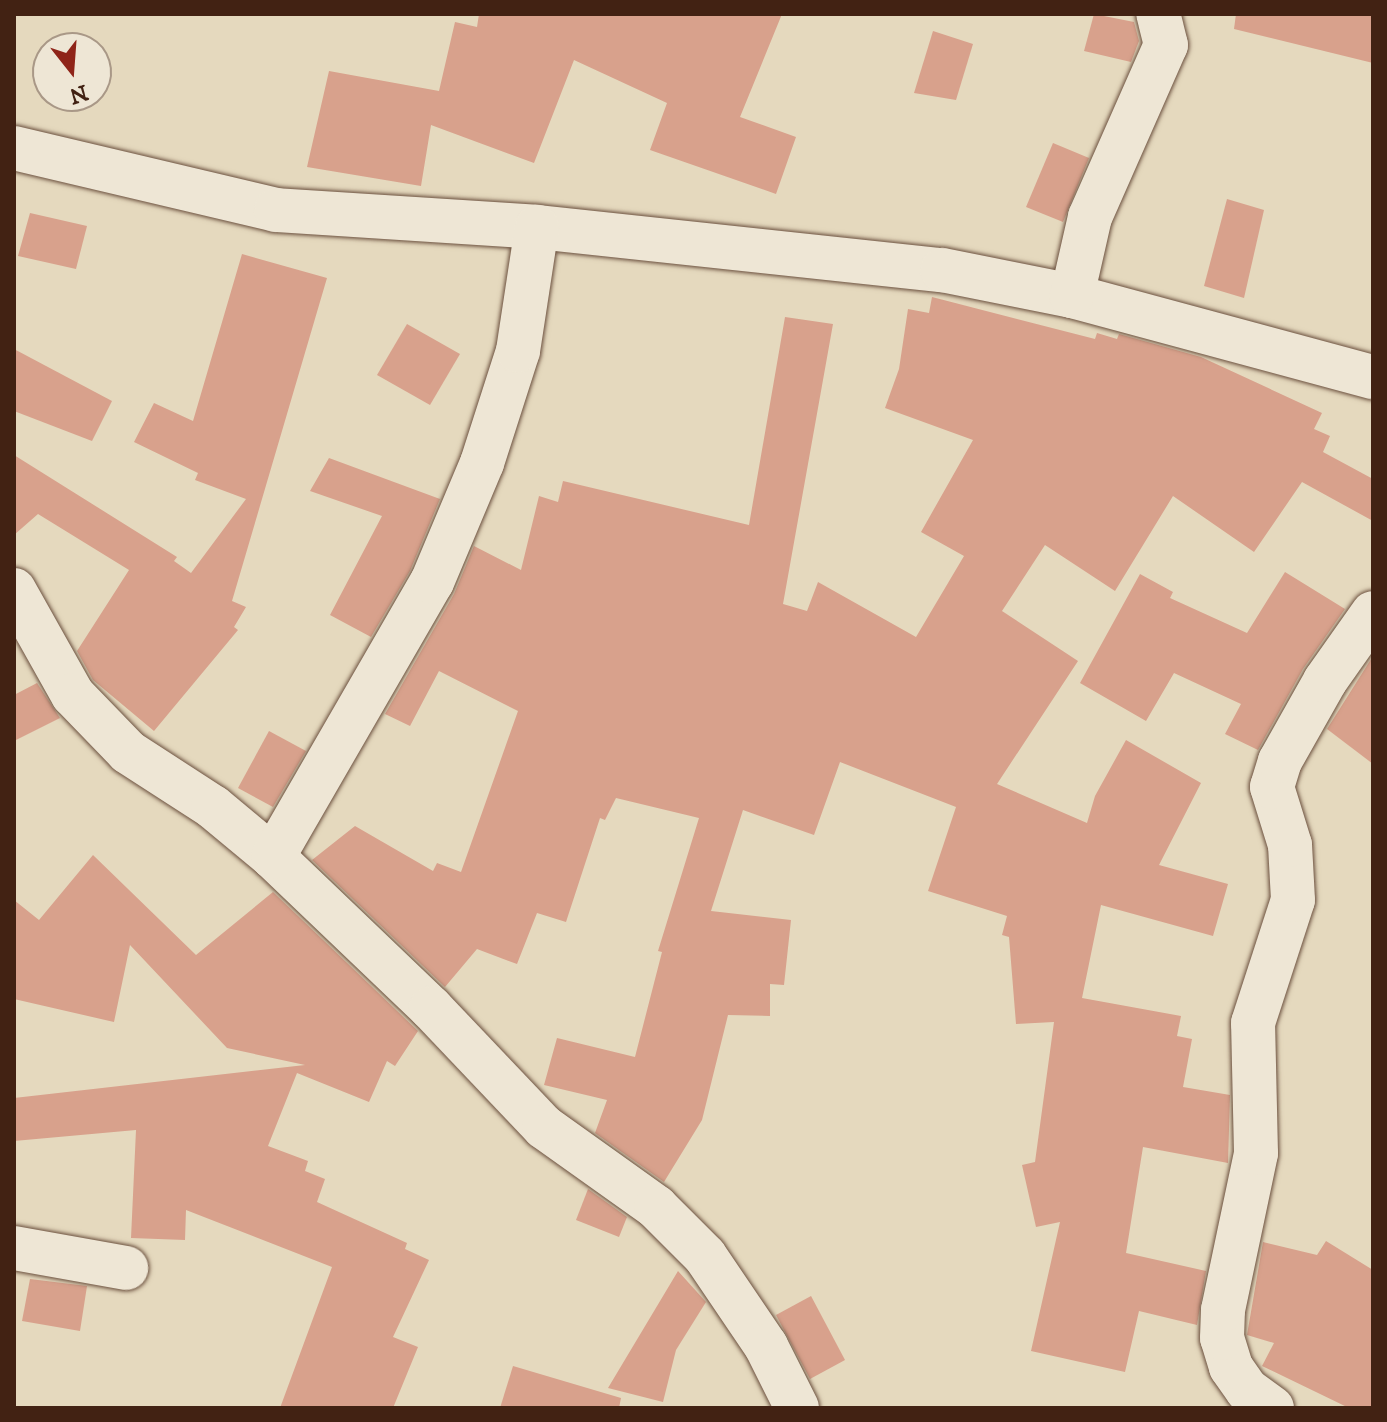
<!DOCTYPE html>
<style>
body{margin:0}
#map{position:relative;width:1387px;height:1422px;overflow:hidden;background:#e5d9be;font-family:"IM FELL DW Pica",serif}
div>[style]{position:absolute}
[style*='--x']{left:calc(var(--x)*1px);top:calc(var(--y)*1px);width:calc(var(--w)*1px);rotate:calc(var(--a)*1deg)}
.building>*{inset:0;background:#d8a18c}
.roads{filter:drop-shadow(0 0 2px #6b503e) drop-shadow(0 0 2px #6b503e)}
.minor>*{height:44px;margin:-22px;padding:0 22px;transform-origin:22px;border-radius:22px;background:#eee6d5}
span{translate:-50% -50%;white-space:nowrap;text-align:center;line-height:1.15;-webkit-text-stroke:8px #eee6d5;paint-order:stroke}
.frame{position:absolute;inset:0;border:16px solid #422213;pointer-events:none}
.north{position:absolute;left:32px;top:32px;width:80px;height:80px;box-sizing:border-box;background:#eee6d5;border:2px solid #a99887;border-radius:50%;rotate:163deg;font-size:22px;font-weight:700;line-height:32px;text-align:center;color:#422213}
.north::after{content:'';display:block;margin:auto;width:28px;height:36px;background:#8f2418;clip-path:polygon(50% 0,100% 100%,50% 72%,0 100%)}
</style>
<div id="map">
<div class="building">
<div style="clip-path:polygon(479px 14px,782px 14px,740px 117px,796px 137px,776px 194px,650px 150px,667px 103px,574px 60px,534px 163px,431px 125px,421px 186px,307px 167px,329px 71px,439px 91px,455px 22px,477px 27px)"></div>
<div style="clip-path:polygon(1094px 14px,1134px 22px,1139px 41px,1131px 62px,1084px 51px)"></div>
<div style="clip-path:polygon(1236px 14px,1373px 14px,1373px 63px,1234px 29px)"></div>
<div style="clip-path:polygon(933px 31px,973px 44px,956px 100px,914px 93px)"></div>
<div style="clip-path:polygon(1053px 143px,1089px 158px,1063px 222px,1026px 207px)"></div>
<div style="clip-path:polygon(1227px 199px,1264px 210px,1244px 298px,1204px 286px)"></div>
<div style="clip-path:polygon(30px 213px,87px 226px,76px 269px,18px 256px)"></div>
<div style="clip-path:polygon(242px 254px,327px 278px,232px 601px,246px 607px,234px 627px,238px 630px,154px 731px,93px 680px,77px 651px,129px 570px,38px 514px,14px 535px,14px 455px,177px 557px,174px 561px,191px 573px,246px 499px,195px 480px,198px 473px,134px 442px,154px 403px,193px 421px)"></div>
<div style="clip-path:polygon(932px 297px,1095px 339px,1097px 333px,1117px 339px,1119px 334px,1201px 357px,1322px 413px,1314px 429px,1330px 436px,1323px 452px,1373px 479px,1373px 521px,1302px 482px,1254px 552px,1173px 496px,1115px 591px,1045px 545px,1002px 611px,1078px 661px,997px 784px,1087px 823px,1095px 796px,1126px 740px,1201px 783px,1159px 865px,1228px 884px,1213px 936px,1101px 905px,1082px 998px,1181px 1016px,1177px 1036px,1192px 1039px,1183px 1087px,1230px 1095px,1228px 1163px,1143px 1147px,1126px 1253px,1206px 1271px,1197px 1325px,1139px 1311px,1125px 1372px,1031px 1351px,1060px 1222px,1036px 1227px,1022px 1165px,1035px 1162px,1054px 1022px,1016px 1024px,1009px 937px,1002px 935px,1007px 916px,928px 891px,956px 807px,840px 762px,814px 835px,743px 810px,711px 911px,791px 920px,784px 985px,770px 984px,770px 1016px,728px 1015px,702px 1120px,664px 1182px,595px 1133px,607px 1100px,544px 1085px,557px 1038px,635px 1057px,662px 952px,658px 951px,699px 818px,616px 798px,605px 820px,600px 818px,566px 922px,537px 913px,517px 964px,477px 949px,445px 987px,312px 860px,355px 826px,433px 871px,437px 863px,461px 872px,518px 711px,439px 671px,410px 726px,385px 714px,454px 594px,474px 546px,521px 570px,539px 496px,558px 502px,563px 481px,749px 525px,785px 317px,833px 324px,783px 604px,807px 611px,818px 582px,916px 637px,964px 556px,921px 532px,973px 440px,885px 408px,899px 369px,908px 309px,929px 313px)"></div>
<div style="clip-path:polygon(407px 324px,460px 354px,430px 405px,377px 375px)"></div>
<div style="clip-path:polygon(14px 349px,112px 401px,92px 441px,14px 411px)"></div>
<div style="clip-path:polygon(329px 458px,440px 499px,410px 571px,371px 637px,330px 615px,382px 516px,310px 491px)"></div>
<div style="clip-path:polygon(1285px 572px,1345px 609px,1303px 669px,1258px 750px,1225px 734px,1241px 704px,1174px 673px,1146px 721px,1080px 683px,1140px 574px,1173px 592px,1170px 598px,1247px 633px)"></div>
<div style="clip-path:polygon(1373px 656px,1373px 764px,1327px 729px)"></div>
<div style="clip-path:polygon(37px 683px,60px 718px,14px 741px,14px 695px)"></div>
<div style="clip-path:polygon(269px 731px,306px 751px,273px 807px,238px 788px)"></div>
<div style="clip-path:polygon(93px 855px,196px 955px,273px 892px,418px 1031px,395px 1066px,387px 1061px,369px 1102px,297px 1073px,268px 1146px,308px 1161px,305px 1171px,325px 1179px,317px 1202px,407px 1243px,405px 1249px,429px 1260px,393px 1337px,418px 1347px,393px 1408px,280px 1408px,332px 1267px,186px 1210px,185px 1240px,131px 1238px,136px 1130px,14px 1141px,14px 1098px,305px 1065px,227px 1048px,130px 945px,114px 1022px,14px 999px,14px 900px,39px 920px)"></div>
<div style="clip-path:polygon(588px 1189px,627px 1217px,619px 1237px,576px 1220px)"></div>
<div style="clip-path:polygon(1326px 1241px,1373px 1270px,1373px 1408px,1349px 1408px,1262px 1366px,1274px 1343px,1247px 1335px,1263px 1242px,1317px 1255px)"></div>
<div style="clip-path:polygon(678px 1271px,706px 1302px,676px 1350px,663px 1402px,608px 1388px)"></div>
<div style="clip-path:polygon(30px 1279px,87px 1286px,80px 1331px,22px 1321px)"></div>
<div style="clip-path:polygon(811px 1296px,845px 1360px,810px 1379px,776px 1315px)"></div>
<div style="clip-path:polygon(513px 1366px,621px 1398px,619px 1408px,500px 1408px)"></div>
</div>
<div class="roads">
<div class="minor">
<div style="--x:14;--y:148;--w:269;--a:13.3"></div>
<div style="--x:276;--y:210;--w:262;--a:3.7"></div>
<div style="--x:537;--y:227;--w:407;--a:6.1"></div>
<div style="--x:942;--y:270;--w:133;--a:11.3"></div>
<div style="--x:1072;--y:296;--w:312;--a:15.1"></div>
<div style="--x:1072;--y:296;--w:81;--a:-77.2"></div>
<div style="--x:1090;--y:217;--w:188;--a:-66.2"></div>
<div style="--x:1166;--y:45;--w:32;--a:-104"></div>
<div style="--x:14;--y:590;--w:120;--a:60.7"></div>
<div style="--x:73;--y:695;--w:79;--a:46"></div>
<div style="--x:128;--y:752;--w:101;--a:32.9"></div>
<div style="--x:213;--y:807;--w:78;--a:39.8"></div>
<div style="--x:273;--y:857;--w:219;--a:43.7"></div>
<div style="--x:431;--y:1008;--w:164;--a:46.5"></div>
<div style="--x:544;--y:1127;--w:138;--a:35.5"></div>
<div style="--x:656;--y:1207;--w:69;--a:45"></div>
<div style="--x:705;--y:1256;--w:109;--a:55.9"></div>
<div style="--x:766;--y:1346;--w:69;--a:63.4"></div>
<div style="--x:273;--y:857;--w:318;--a:-60"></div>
<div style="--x:432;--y:582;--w:129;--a:-67.2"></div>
<div style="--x:482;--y:463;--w:118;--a:-72.2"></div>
<div style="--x:518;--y:351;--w:125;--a:-81.3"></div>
<div style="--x:14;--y:1248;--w:114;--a:10.1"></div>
<div style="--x:1272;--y:1408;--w:31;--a:-144"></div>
<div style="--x:1247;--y:1390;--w:28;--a:-125"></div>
<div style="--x:1231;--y:1367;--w:30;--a:-107"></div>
<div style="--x:1222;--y:1338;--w:28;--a:-88"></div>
<div style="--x:1223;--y:1310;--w:160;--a:-78.1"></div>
<div style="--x:1256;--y:1153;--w:130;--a:-91.3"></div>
<div style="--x:1253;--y:1023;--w:129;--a:-72"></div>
<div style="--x:1293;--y:900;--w:55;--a:-93.1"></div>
<div style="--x:1290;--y:845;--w:61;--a:-107.2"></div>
<div style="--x:1272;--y:787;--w:27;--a:-73"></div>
<div style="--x:1280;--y:761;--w:92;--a:-60.6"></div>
<div style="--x:1325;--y:681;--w:83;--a:-54.8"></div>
</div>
</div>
<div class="frame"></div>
<div class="north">N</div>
</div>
